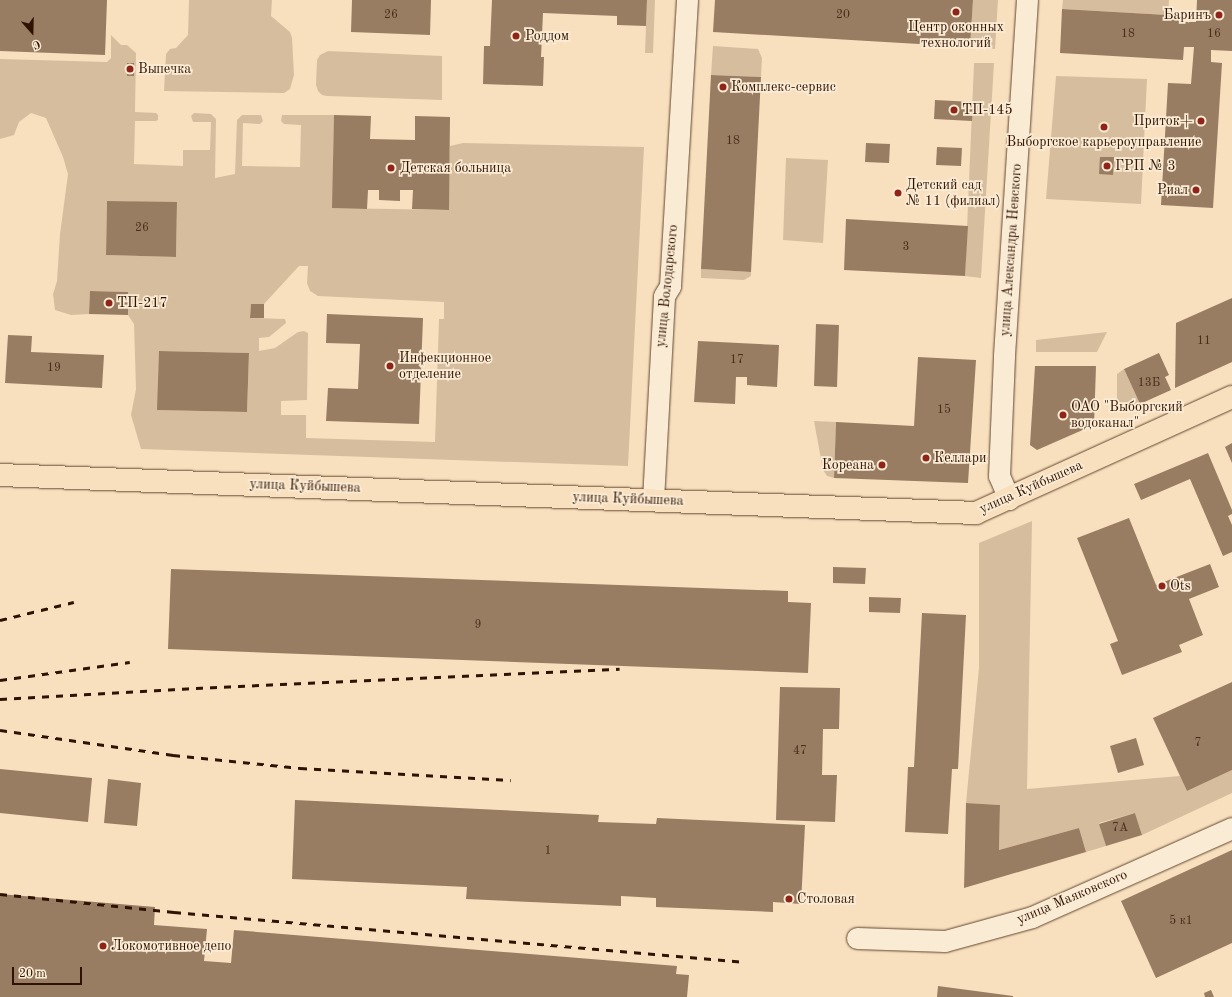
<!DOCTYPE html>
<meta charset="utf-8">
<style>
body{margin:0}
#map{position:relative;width:1232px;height:997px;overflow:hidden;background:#f8e0be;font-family:"Old Standard TT",serif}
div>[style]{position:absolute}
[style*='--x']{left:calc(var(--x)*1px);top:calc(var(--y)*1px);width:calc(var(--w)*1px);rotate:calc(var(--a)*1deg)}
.green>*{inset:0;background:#d6bd9e}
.building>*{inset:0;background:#987d63}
.roads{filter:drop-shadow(0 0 1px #624630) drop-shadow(0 0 1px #624630)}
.street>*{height:21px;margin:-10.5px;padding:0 10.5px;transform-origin:10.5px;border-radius:10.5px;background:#faebd5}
.primary>*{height:22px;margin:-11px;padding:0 11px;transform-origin:11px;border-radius:11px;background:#f8e0be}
.rail>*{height:3px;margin-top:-1.5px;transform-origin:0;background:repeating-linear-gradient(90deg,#301200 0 7px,transparent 0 14px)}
.dots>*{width:11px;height:11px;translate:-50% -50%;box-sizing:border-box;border:2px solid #faebd5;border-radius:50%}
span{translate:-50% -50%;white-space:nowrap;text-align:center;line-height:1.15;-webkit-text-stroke:3.5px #faebd5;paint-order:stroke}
.number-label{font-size:12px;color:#4a2d19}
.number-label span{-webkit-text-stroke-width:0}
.poi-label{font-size:14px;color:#301200}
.right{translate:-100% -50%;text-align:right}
.left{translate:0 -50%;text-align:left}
.street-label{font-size:14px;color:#301200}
.north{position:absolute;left:12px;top:12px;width:40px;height:40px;-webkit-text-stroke:3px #faebd5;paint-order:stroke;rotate:160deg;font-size:11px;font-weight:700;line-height:16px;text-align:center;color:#301200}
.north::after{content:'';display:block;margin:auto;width:14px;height:18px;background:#301200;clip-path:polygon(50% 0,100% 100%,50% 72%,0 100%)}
.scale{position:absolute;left:12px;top:967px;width:70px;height:18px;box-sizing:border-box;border:2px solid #301200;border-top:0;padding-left:5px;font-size:12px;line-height:14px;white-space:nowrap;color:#301200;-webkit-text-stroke:3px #faebd5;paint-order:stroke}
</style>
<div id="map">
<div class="green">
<div style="clip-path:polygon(189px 0,272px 0,271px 16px,290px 32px,292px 38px,294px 75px,290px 89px,284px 93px,164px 91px,166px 54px,170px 49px,176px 48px,188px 35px)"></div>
<div style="clip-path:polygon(647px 0,655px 0,653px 53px,645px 53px)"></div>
<div style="clip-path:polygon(973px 0,998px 0,995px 49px,970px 47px)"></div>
<div style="clip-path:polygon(1063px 0,1169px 0,1168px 15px,1062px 9px)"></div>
<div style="clip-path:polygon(evenodd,111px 35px,121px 45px,127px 45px,136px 53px,135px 112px,156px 113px,158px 115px,158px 120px,156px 121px,135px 121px,134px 164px,183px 166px,183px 150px,210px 150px,211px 122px,193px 122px,191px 116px,194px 113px,211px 114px,216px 119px,215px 178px,235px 174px,237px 120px,242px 115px,261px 115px,263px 121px,260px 124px,243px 123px,242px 166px,300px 167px,301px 125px,284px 124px,281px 121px,282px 115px,334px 115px,333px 208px,448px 210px,450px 146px,463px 143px,644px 147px,628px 466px,141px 449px,131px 415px,136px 389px,134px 324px,128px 315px,128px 292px,90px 291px,89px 314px,71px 315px,55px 310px,53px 294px,57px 281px,60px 234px,68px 174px,63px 157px,46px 118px,31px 113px,19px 122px,14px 135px,0 139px,0 59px,107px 62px,111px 58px,111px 35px,107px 201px,177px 203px,176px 257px,106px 255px,107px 201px,111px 35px,299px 266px,308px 266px,307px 283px,310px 291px,318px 296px,444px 302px,444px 319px,439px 319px,435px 442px,306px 438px,306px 415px,281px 415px,281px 401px,307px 400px,308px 333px,304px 331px,298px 332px,275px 348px,259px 351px,259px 338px,269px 337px,286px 323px,285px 319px,250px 318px,251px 304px,264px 304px,299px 266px,111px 35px,159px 351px,249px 353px,247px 412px,158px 410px,159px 351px)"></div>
<div style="clip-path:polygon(713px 46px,758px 49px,762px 58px,761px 77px,711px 75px)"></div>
<div style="clip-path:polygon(328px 51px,442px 56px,442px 100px,327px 96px,322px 95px,318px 91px,316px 85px,317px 60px,320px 55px)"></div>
<div style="clip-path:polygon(974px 63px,994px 63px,981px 278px,965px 276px)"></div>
<div style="clip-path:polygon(1056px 76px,1147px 79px,1141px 204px,1046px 199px)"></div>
<div style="clip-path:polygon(786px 158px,828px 160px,823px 243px,783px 240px)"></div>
<div style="clip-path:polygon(701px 269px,751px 272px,751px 276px,744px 280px,701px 278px)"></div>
<div style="clip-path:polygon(1107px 332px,1097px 352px,1036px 352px,1036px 340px)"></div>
<div style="clip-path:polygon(1124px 369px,1140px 404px,1127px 409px,1118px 405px,1117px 397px,1117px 374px)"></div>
<div style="clip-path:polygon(814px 421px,836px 422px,834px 478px,827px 476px,823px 470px)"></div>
<div style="clip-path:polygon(1032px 521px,1027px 789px,1180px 776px,1187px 791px,1232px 770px,1232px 793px,1142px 835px,1135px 813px,1099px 823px,1106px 846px,1086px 852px,1079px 828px,999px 850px,1000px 805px,966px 803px,979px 668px,979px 543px)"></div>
</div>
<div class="building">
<div style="clip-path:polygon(0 0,107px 0,105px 55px,0 51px)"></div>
<div style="clip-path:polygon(352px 0,431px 0,430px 35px,351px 32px)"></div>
<div style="clip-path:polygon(492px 0,647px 0,646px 26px,617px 25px,617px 16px,543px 13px,541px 57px,544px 57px,543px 86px,483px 84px,484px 46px,490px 46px)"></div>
<div style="clip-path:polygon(715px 0,973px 0,970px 47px,713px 32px)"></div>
<div style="clip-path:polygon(1197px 0,1232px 0,1232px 51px,1211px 50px,1211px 62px,1222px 63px,1213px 208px,1161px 205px,1168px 83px,1191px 84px,1194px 47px,1184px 47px,1183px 60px,1060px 53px,1062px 9px,1185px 16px,1185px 22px,1196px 22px)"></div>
<div style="clip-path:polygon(127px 63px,134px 63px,134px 76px,127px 76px)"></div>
<div style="clip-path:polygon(711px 75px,761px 77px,751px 272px,701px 269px)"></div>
<div style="clip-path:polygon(935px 100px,973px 102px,972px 121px,934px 119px)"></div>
<div style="clip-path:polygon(334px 115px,371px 116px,370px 139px,415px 140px,415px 116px,450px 117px,449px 210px,412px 209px,413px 190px,400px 190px,400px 201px,379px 200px,379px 190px,368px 190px,367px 209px,332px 208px)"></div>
<div style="clip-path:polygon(866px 143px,890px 144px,889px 163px,865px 162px)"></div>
<div style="clip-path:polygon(937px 147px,962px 148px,961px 166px,936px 165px)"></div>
<div style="clip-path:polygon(1100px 157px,1114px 157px,1113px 175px,1099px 174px)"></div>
<div style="clip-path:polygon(107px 201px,177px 202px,176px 257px,106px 255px)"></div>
<div style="clip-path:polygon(846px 219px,968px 226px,965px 276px,844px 270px)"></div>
<div style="clip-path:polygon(90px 291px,128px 292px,128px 315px,89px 314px)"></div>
<div style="clip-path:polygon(1232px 298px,1232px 362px,1175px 388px,1176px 323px)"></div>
<div style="clip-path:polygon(251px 304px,264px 304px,264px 318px,250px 318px)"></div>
<div style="clip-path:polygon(327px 314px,423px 318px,419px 424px,326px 421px,328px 388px,358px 389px,360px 344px,326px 343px)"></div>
<div style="clip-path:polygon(816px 324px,839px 325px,837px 387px,814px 386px)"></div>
<div style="clip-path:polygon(8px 335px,32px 336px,31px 352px,104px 355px,102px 388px,5px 383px)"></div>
<div style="clip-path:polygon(698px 341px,779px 345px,777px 387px,747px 385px,747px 377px,736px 377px,735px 404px,694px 402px)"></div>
<div style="clip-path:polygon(159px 351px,249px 353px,247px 412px,157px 410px)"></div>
<div style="clip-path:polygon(1159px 353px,1169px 375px,1165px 377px,1171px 390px,1140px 404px,1124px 369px)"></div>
<div style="clip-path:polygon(918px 357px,976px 360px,968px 483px,834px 478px,836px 422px,914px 426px)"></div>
<div style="clip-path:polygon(1035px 366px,1096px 366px,1094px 425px,1037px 450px,1030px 445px)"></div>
<div style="clip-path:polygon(1232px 443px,1232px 463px,1225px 447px)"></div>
<div style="clip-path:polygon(1208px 453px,1232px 510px,1232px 514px,1228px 516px,1232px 525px,1232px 552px,1223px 556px,1190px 479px,1141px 500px,1134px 484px)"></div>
<div style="clip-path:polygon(1129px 518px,1156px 585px,1210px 564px,1219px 587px,1189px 599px,1203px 635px,1179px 645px,1182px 652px,1122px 675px,1110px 644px,1118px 641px,1077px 538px)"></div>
<div style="clip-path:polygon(833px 567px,866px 568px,865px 584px,833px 583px)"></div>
<div style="clip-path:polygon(171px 569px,788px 591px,788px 602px,811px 603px,808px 673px,168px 649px)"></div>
<div style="clip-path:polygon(869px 597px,901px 598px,900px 613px,869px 612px)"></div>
<div style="clip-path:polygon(922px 613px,966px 615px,958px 769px,952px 769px,948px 834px,905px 832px,908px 767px,914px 767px)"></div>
<div style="clip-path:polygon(1232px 682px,1232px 770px,1187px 791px,1153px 718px)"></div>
<div style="clip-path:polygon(780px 687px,840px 688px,839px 729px,823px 729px,822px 775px,837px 775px,835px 822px,776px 820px)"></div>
<div style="clip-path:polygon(1136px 738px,1144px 765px,1118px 773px,1110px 746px)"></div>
<div style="clip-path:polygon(0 769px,92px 778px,88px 822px,0 813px)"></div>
<div style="clip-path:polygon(108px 779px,141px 783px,137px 826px,104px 823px)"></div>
<div style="clip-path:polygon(295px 800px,599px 815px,598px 822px,656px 824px,657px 818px,805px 825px,801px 904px,773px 902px,773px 912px,656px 907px,656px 898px,621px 896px,621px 906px,466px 899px,467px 887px,292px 879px)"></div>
<div style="clip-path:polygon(966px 803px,1000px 805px,999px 850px,1079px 828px,1086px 852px,964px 888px)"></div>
<div style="clip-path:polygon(1135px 813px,1142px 835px,1106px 846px,1099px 824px)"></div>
<div style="clip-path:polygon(1232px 850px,1232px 943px,1156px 978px,1121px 901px)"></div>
<div style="clip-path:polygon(0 894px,155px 907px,154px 925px,207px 929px,204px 961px,231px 963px,234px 930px,677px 966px,676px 974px,689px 975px,687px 997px,0 997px)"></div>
<div style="clip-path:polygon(938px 986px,1013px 996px,1013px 997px,937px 997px)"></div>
<div style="clip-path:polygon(1211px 990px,1214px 997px,1205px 997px,1204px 993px)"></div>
</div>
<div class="roads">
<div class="street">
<div style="--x:1009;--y:499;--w:25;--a:-113"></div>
<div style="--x:999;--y:476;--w:121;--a:-87.6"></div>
<div style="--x:1004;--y:355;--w:356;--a:-86.3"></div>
<div style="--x:653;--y:500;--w:204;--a:-86.9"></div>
<div style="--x:664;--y:296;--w:12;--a:-59"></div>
<div style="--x:670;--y:286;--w:287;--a:-86.6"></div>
<div style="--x:857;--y:938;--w:88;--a:2"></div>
<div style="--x:945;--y:941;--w:90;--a:-15.4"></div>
<div style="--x:1032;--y:917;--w:219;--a:-24"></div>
</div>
<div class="primary">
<div style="--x:0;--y:475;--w:977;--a:2.23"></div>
<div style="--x:976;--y:513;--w:281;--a:-24.4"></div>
</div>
</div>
<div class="rail">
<div style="--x:0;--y:620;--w:76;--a:-13.7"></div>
<div style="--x:0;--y:680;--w:131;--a:-7.9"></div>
<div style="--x:0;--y:699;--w:196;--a:-3.2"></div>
<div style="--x:196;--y:688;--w:424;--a:-2.6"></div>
<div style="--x:0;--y:730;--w:175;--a:8.2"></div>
<div style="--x:173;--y:755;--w:128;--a:5.8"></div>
<div style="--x:300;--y:768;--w:211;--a:3.3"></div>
<div style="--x:0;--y:894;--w:175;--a:5.9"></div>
<div style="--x:174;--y:912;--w:574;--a:5"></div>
</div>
<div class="dots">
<div style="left:956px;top:12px;background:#8f2418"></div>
<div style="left:1219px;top:15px;background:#8f2418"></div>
<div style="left:516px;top:36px;background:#8f2418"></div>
<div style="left:130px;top:69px;background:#8f2418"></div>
<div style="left:723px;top:87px;background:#8f2418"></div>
<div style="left:954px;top:110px;background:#8f2418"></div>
<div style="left:1201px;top:121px;background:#8f2418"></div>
<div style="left:1104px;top:127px;background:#8f2418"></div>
<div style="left:1107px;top:166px;background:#8f2418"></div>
<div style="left:391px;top:168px;background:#8f2418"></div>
<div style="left:1196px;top:190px;background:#8f2418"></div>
<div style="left:898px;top:193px;background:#8f2418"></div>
<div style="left:109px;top:303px;background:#8f2418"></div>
<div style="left:390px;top:366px;background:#8f2418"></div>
<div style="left:1063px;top:415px;background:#8f2418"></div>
<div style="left:926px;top:458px;background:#8f2418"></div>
<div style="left:882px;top:465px;background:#8f2418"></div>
<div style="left:1162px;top:586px;background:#8f2418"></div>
<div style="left:789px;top:899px;background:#8f2418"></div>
<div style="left:103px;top:946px;background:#8f2418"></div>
</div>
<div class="number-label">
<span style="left:391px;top:16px">26</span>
<span style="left:843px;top:16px">20</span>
<span style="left:1128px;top:35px">18</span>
<span style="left:1214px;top:35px">16</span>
<span style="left:733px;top:142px">18</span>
<span style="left:142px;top:229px">26</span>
<span style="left:906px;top:248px">3</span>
<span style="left:1204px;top:342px">11</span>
<span style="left:737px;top:361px">17</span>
<span style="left:54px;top:369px">19</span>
<span style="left:1149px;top:384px">13Б</span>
<span style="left:944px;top:411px">15</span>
<span style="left:478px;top:626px">9</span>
<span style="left:1198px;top:744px">7</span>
<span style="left:800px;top:752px">47</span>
<span style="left:1120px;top:829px">7А</span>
<span style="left:548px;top:852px">1</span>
<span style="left:1181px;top:922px">5 к1</span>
</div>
<div class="poi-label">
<span class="right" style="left:1211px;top:15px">Баринъ</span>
<span style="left:956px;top:35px">Центр оконных<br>технологий</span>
<span class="left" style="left:525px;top:36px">Роддом</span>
<span class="left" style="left:138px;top:69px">Выпечка</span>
<span class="left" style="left:731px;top:87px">Комплекс-сервис</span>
<span class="left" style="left:962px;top:110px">ТП-145</span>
<span class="right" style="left:1193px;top:121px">Приток+</span>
<span style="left:1104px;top:142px">Выборгское карьероуправление</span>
<span class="left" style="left:1115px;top:166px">ГРП № 3</span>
<span class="left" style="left:400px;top:168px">Детская больница</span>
<span class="left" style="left:906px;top:193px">Детский сад<br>№ 11 (филиал)</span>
<span class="right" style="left:1188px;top:190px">Риал</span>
<span class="left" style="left:117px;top:303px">ТП-217</span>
<span class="left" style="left:399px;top:366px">Инфекционное<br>отделение</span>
<span class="left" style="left:1071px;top:415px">ОАО "Выборгский<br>водоканал"</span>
<span class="left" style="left:934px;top:458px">Келлари</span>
<span class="right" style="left:874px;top:465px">Кореана</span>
<span class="left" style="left:1170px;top:586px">Ots</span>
<span class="left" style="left:797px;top:899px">Столовая</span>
<span class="left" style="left:111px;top:946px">Локомотивное депо</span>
</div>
<div class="street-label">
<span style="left:1011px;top:250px;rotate:-86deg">улица Александра Невского</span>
<span style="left:667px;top:286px;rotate:-84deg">улица Володарского</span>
<span style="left:305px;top:486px;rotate:2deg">улица Куйбышева</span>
<span style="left:1031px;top:487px;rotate:-24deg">улица Куйбышева</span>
<span style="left:628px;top:499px;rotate:2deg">улица Куйбышева</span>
<span style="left:1072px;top:897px;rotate:-23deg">улица Маяковского</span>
</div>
<div class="north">С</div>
<div class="scale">20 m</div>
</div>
